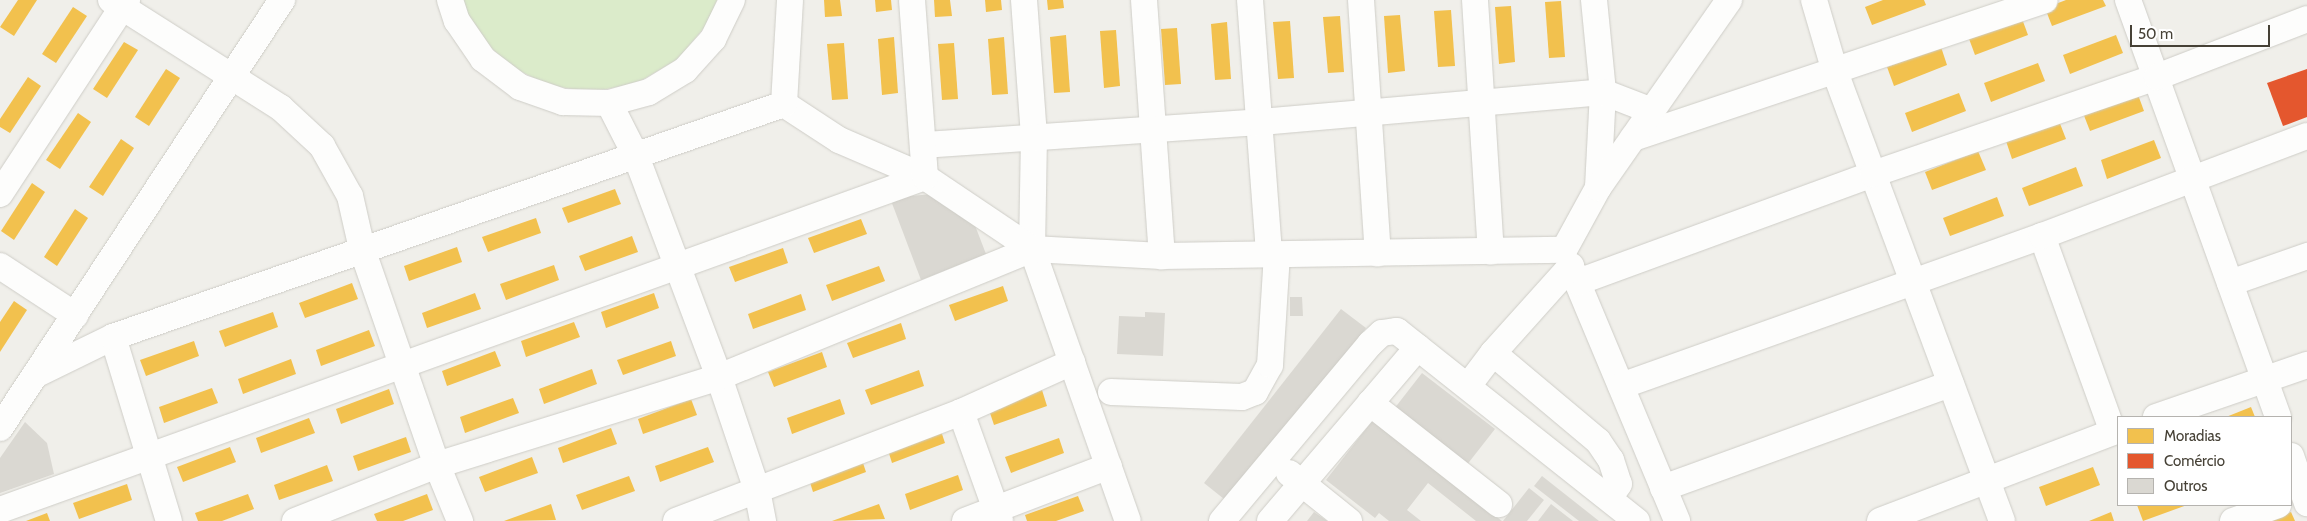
<!DOCTYPE html>
<meta charset="utf-8">
<style>
body{margin:0}
#map{position:relative;width:2307px;height:521px;overflow:hidden;background:#f0efea;font-family:Cabin,sans-serif}
div>[style]{position:absolute}
[style*='--x']{left:calc(var(--x)*1px);top:calc(var(--y)*1px);width:calc(var(--w)*1px);rotate:calc(var(--a)*1deg)}
.green>*{inset:0;background:#dbebca}
.homes>*{inset:0;background:#f2c14e}
.shops>*{inset:0;background:#e4572e}
.building>*{inset:0;background:#dad8d2}
.roads{filter:drop-shadow(0 0 1px #cecdc7) drop-shadow(0 0 1px #cecdc7)}
.minor>*{height:26px;margin:-13px;padding:0 13px;transform-origin:13px;border-radius:13px;background:#fdfdfc}
span{translate:-50% -50%;white-space:nowrap;text-align:center;line-height:1.15;-webkit-text-stroke:5px #fff;paint-order:stroke}
.legend{position:absolute;left:2117px;top:416px;width:175px;height:90px;box-sizing:border-box;background:#fff;border:1px solid #b5b3af;margin:0;padding:6px 9px;list-style:none;font-size:15px;color:#464136}
.legend li{display:flex;align-items:center;gap:10px;height:25px}
.legend b{width:25px;border:1px solid #b5b3af}
.scale{position:absolute;left:2130px;top:25px;width:140px;height:22px;box-sizing:border-box;border:2px solid #464136;border-top:0;padding-left:6px;font-size:15px;line-height:18px;white-space:nowrap;color:#464136;-webkit-text-stroke:4px #fff;paint-order:stroke}
</style>
<div id="map">
<div class="green">
<div style="clip-path:polygon(460px 0,717px 0,708px 23px,678px 59px,637px 83px,591px 92px,548px 85px,510px 66px,479px 36px)"></div>
</div>
<div class="homes">
<div style="clip-path:polygon(18px 0,37px 0,14px 36px,0 27px)"></div>
<div style="clip-path:polygon(824px 0,840px 0,842px 16px,825px 17px)"></div>
<div style="clip-path:polygon(875px 0,891px 0,892px 10px,876px 12px)"></div>
<div style="clip-path:polygon(934px 0,950px 0,952px 16px,935px 17px)"></div>
<div style="clip-path:polygon(985px 0,1001px 0,1002px 10px,986px 12px)"></div>
<div style="clip-path:polygon(1047px 0,1063px 0,1064px 8px,1048px 10px)"></div>
<div style="clip-path:polygon(1883px 0,1924px 0,1926px 5px,1872px 25px,1865px 7px)"></div>
<div style="clip-path:polygon(2066px 0,2103px 0,2106px 6px,2052px 26px,2045px 8px)"></div>
<div style="clip-path:polygon(1561px 1px,1565px 57px,1549px 58px,1545px 2px)"></div>
<div style="clip-path:polygon(1511px 6px,1515px 62px,1499px 64px,1495px 7px)"></div>
<div style="clip-path:polygon(73px 7px,87px 16px,56px 63px,42px 54px)"></div>
<div style="clip-path:polygon(1451px 10px,1455px 66px,1438px 67px,1434px 11px)"></div>
<div style="clip-path:polygon(1400px 15px,1405px 71px,1388px 73px,1384px 16px)"></div>
<div style="clip-path:polygon(1340px 16px,1344px 72px,1328px 73px,1323px 17px)"></div>
<div style="clip-path:polygon(2021px 16px,2028px 35px,1975px 55px,1968px 36px)"></div>
<div style="clip-path:polygon(1290px 21px,1294px 78px,1278px 79px,1273px 22px)"></div>
<div style="clip-path:polygon(1227px 22px,1231px 79px,1215px 80px,1211px 24px)"></div>
<div style="clip-path:polygon(1177px 28px,1181px 84px,1165px 85px,1161px 29px)"></div>
<div style="clip-path:polygon(1116px 30px,1120px 86px,1104px 88px,1100px 31px)"></div>
<div style="clip-path:polygon(1066px 35px,1070px 92px,1054px 93px,1050px 37px)"></div>
<div style="clip-path:polygon(2116px 35px,2123px 53px,2070px 74px,2063px 55px)"></div>
<div style="clip-path:polygon(894px 37px,898px 93px,882px 95px,878px 39px)"></div>
<div style="clip-path:polygon(1004px 37px,1008px 94px,992px 95px,988px 39px)"></div>
<div style="clip-path:polygon(124px 42px,138px 50px,107px 98px,93px 89px)"></div>
<div style="clip-path:polygon(844px 43px,848px 99px,832px 100px,827px 44px)"></div>
<div style="clip-path:polygon(954px 43px,958px 99px,942px 100px,938px 44px)"></div>
<div style="clip-path:polygon(1941px 47px,1947px 65px,1894px 86px,1887px 67px)"></div>
<div style="clip-path:polygon(2038px 63px,2045px 81px,1991px 102px,1984px 83px)"></div>
<div style="clip-path:polygon(166px 69px,180px 78px,149px 126px,135px 117px)"></div>
<div style="clip-path:polygon(28px 77px,41px 86px,10px 133px,0 127px,0 119px)"></div>
<div style="clip-path:polygon(2137px 92px,2144px 111px,2090px 131px,2083px 113px)"></div>
<div style="clip-path:polygon(1959px 93px,1966px 111px,1912px 132px,1905px 113px)"></div>
<div style="clip-path:polygon(78px 113px,91px 122px,60px 169px,46px 160px)"></div>
<div style="clip-path:polygon(2059px 121px,2066px 139px,2012px 159px,2006px 141px)"></div>
<div style="clip-path:polygon(121px 139px,134px 148px,103px 196px,89px 187px)"></div>
<div style="clip-path:polygon(2154px 140px,2161px 158px,2107px 179px,2101px 160px)"></div>
<div style="clip-path:polygon(1978px 151px,1986px 170px,1932px 190px,1925px 172px)"></div>
<div style="clip-path:polygon(2076px 167px,2083px 186px,2029px 206px,2022px 188px)"></div>
<div style="clip-path:polygon(32px 183px,45px 192px,14px 240px,1px 231px)"></div>
<div style="clip-path:polygon(615px 189px,621px 204px,568px 223px,562px 208px)"></div>
<div style="clip-path:polygon(1997px 197px,2004px 216px,1950px 236px,1943px 218px)"></div>
<div style="clip-path:polygon(75px 209px,88px 218px,57px 266px,44px 257px)"></div>
<div style="clip-path:polygon(536px 218px,541px 233px,488px 252px,482px 237px)"></div>
<div style="clip-path:polygon(861px 219px,867px 234px,814px 253px,808px 238px)"></div>
<div style="clip-path:polygon(632px 236px,638px 252px,585px 271px,579px 256px)"></div>
<div style="clip-path:polygon(457px 247px,462px 262px,409px 281px,404px 266px)"></div>
<div style="clip-path:polygon(783px 248px,788px 263px,735px 282px,729px 267px)"></div>
<div style="clip-path:polygon(554px 265px,559px 280px,506px 300px,500px 284px)"></div>
<div style="clip-path:polygon(879px 266px,885px 281px,832px 301px,826px 285px)"></div>
<div style="clip-path:polygon(352px 283px,358px 299px,305px 318px,299px 303px)"></div>
<div style="clip-path:polygon(1003px 286px,1008px 301px,955px 321px,949px 305px)"></div>
<div style="clip-path:polygon(475px 293px,481px 309px,427px 328px,422px 313px)"></div>
<div style="clip-path:polygon(654px 293px,659px 308px,606px 328px,601px 312px)"></div>
<div style="clip-path:polygon(801px 294px,806px 310px,753px 329px,748px 314px)"></div>
<div style="clip-path:polygon(14px 301px,27px 310px,0 352px,0 322px)"></div>
<div style="clip-path:polygon(273px 312px,278px 327px,225px 347px,219px 331px)"></div>
<div style="clip-path:polygon(574px 322px,580px 337px,526px 357px,521px 341px)"></div>
<div style="clip-path:polygon(901px 323px,906px 339px,853px 358px,847px 343px)"></div>
<div style="clip-path:polygon(369px 330px,375px 346px,321px 366px,316px 350px)"></div>
<div style="clip-path:polygon(194px 341px,199px 356px,146px 376px,140px 360px)"></div>
<div style="clip-path:polygon(671px 341px,676px 356px,623px 375px,617px 360px)"></div>
<div style="clip-path:polygon(495px 351px,501px 366px,447px 386px,442px 371px)"></div>
<div style="clip-path:polygon(822px 352px,827px 367px,774px 387px,768px 372px)"></div>
<div style="clip-path:polygon(291px 359px,296px 374px,243px 394px,238px 379px)"></div>
<div style="clip-path:polygon(592px 369px,597px 384px,544px 404px,539px 389px)"></div>
<div style="clip-path:polygon(919px 370px,924px 386px,871px 405px,865px 390px)"></div>
<div style="clip-path:polygon(212px 388px,218px 403px,164px 423px,159px 407px)"></div>
<div style="clip-path:polygon(389px 389px,394px 404px,341px 424px,336px 409px)"></div>
<div style="clip-path:polygon(1042px 390px,1047px 406px,994px 425px,989px 410px)"></div>
<div style="clip-path:polygon(513px 398px,519px 413px,465px 433px,460px 417px)"></div>
<div style="clip-path:polygon(691px 399px,697px 415px,643px 434px,638px 419px)"></div>
<div style="clip-path:polygon(840px 399px,845px 414px,792px 434px,787px 418px)"></div>
<div style="clip-path:polygon(2251px 407px,2255px 417px,2226px 417px)"></div>
<div style="clip-path:polygon(309px 418px,315px 433px,261px 453px,256px 438px)"></div>
<div style="clip-path:polygon(611px 428px,617px 444px,563px 463px,558px 448px)"></div>
<div style="clip-path:polygon(940px 428px,945px 443px,892px 463px,887px 447px)"></div>
<div style="clip-path:polygon(406px 437px,411px 452px,358px 471px,353px 456px)"></div>
<div style="clip-path:polygon(1059px 438px,1064px 453px,1011px 473px,1005px 457px)"></div>
<div style="clip-path:polygon(230px 447px,236px 462px,183px 482px,177px 467px)"></div>
<div style="clip-path:polygon(708px 447px,714px 462px,660px 482px,655px 466px)"></div>
<div style="clip-path:polygon(532px 457px,538px 473px,485px 492px,479px 477px)"></div>
<div style="clip-path:polygon(861px 457px,866px 472px,813px 492px,808px 476px)"></div>
<div style="clip-path:polygon(327px 465px,333px 481px,279px 500px,274px 485px)"></div>
<div style="clip-path:polygon(2093px 467px,2100px 485px,2046px 506px,2039px 487px)"></div>
<div style="clip-path:polygon(958px 475px,963px 490px,910px 510px,905px 494px)"></div>
<div style="clip-path:polygon(629px 476px,635px 491px,582px 510px,576px 495px)"></div>
<div style="clip-path:polygon(127px 484px,132px 500px,79px 519px,73px 503px)"></div>
<div style="clip-path:polygon(248px 494px,254px 509px,222px 521px,198px 521px,195px 513px)"></div>
<div style="clip-path:polygon(427px 494px,433px 510px,403px 521px,377px 521px,374px 514px)"></div>
<div style="clip-path:polygon(1078px 496px,1084px 511px,1056px 521px,1027px 521px,1025px 515px)"></div>
<div style="clip-path:polygon(551px 504px,556px 520px,505px 521px,504px 521px)"></div>
<div style="clip-path:polygon(879px 504px,885px 519px,832px 521px)"></div>
<div style="clip-path:polygon(2137px 505px,2187px 505px,2143px 521px)"></div>
<div style="clip-path:polygon(2111px 512px,2114px 521px,2089px 521px)"></div>
<div style="clip-path:polygon(2291px 512px,2295px 521px,2267px 521px)"></div>
<div style="clip-path:polygon(47px 513px,50px 521px,26px 521px)"></div>
</div>
<div class="shops">
<div style="clip-path:polygon(2307px 69px,2307px 117px,2283px 126px,2267px 83px)"></div>
</div>
<div class="building">
<div style="clip-path:polygon(932px 194px,971px 215px,986px 254px,921px 280px,890px 198px)"></div>
<div style="clip-path:polygon(1290px 297px,1302px 297px,1303px 316px,1290px 316px)"></div>
<div style="clip-path:polygon(1341px 309px,1366px 328px,1229px 503px,1204px 483px)"></div>
<div style="clip-path:polygon(1145px 312px,1165px 313px,1163px 356px,1117px 354px,1119px 316px,1145px 317px)"></div>
<div style="clip-path:polygon(1422px 373px,1495px 429px,1466px 466px,1394px 409px)"></div>
<div style="clip-path:polygon(1373px 420px,1422px 458px,1502px 521px,1476px 521px,1428px 483px,1407px 510px,1421px 521px,1389px 521px,1379px 513px,1375px 518px,1326px 480px)"></div>
<div style="clip-path:polygon(25px 422px,47px 443px,54px 474px,0 493px,0 458px)"></div>
<div style="clip-path:polygon(1542px 476px,1599px 521px,1579px 521px,1534px 486px)"></div>
<div style="clip-path:polygon(1529px 488px,1544px 500px,1527px 521px,1503px 521px)"></div>
<div style="clip-path:polygon(1551px 504px,1573px 521px,1538px 521px)"></div>
<div style="clip-path:polygon(1314px 512px,1327px 521px,1307px 521px)"></div>
</div>
<div class="roads">
<div class="minor">
<div style="--x:111;--y:0;--w:201;--a:32.4"></div>
<div style="--x:281;--y:108;--w:56;--a:42.8"></div>
<div style="--x:322;--y:146;--w:57;--a:60.8"></div>
<div style="--x:350;--y:196;--w:54;--a:77.2"></div>
<div style="--x:362;--y:249;--w:229;--a:70.9"></div>
<div style="--x:437;--y:465;--w:61;--a:67.7"></div>
<div style="--x:450;--y:0;--w:22;--a:72"></div>
<div style="--x:457;--y:21;--w:46;--a:55.6"></div>
<div style="--x:483;--y:59;--w:46;--a:37.1"></div>
<div style="--x:520;--y:87;--w:46;--a:19.2"></div>
<div style="--x:563;--y:102;--w:46;--a:1.2"></div>
<div style="--x:609;--y:103;--w:41;--a:-15.4"></div>
<div style="--x:649;--y:92;--w:42;--a:-31.4"></div>
<div style="--x:685;--y:70;--w:42;--a:-47.9"></div>
<div style="--x:713;--y:39;--w:43;--a:-64"></div>
<div style="--x:1024;--y:0;--w:136;--a:85.8"></div>
<div style="--x:1034;--y:136;--w:113;--a:91"></div>
<div style="--x:1032;--y:249;--w:288;--a:70.6"></div>
<div style="--x:1144;--y:0;--w:257;--a:86"></div>
<div style="--x:1250;--y:0;--w:255;--a:85.7"></div>
<div style="--x:1361;--y:0;--w:254;--a:86.2"></div>
<div style="--x:1475;--y:0;--w:252;--a:86.4"></div>
<div style="--x:1594;--y:0;--w:92;--a:84.4"></div>
<div style="--x:1603;--y:92;--w:96;--a:93"></div>
<div style="--x:1814;--y:0;--w:75;--a:73.7"></div>
<div style="--x:1835;--y:72;--w:479;--a:69.6"></div>
<div style="--x:2128;--y:0;--w:443;--a:70.2"></div>
<div style="--x:609;--y:103;--w:59;--a:63"></div>
<div style="--x:636;--y:156;--w:236;--a:69.4"></div>
<div style="--x:719;--y:377;--w:119;--a:71.4"></div>
<div style="--x:757;--y:490;--w:32;--a:79"></div>
<div style="--x:784;--y:104;--w:66;--a:33.2"></div>
<div style="--x:839;--y:140;--w:94;--a:23.3"></div>
<div style="--x:925;--y:177;--w:129;--a:33.9"></div>
<div style="--x:784;--y:104;--w:104;--a:-86.7"></div>
<div style="--x:1633;--y:138;--w:434;--a:-18.5"></div>
<div style="--x:924;--y:145;--w:338;--a:-3.9"></div>
<div style="--x:1261;--y:122;--w:343;--a:-5"></div>
<div style="--x:1603;--y:92;--w:53;--a:21.2"></div>
<div style="--x:0;--y:194;--w:232;--a:-56.8"></div>
<div style="--x:2042;--y:236;--w:208;--a:70.1"></div>
<div style="--x:1564;--y:250;--w:71;--a:-61.3"></div>
<div style="--x:1598;--y:188;--w:229;--a:-55.1"></div>
<div style="--x:0;--y:266;--w:90;--a:33.2"></div>
<div style="--x:1571;--y:267;--w:275;--a:67.3"></div>
<div style="--x:1578;--y:282;--w:314;--a:-20.1"></div>
<div style="--x:1873;--y:174;--w:300;--a:-18.9"></div>
<div style="--x:2157;--y:77;--w:161;--a:-21.1"></div>
<div style="--x:2230;--y:283;--w:82;--a:-19.3"></div>
<div style="--x:113;--y:337;--w:192;--a:73.1"></div>
<div style="--x:1493;--y:353;--w:137;--a:40"></div>
<div style="--x:1598;--y:441;--w:23;--a:56"></div>
<div style="--x:1611;--y:460;--w:25;--a:72"></div>
<div style="--x:1619;--y:484;--w:16;--a:125"></div>
<div style="--x:35;--y:375;--w:87;--a:-26"></div>
<div style="--x:113;--y:337;--w:710;--a:-19.15"></div>
<div style="--x:1468;--y:386;--w:41;--a:-52.9"></div>
<div style="--x:1493;--y:353;--w:117;--a:-48.1"></div>
<div style="--x:1621;--y:386;--w:447;--a:-19.6"></div>
<div style="--x:2042;--y:236;--w:283;--a:-20.7"></div>
<div style="--x:1111;--y:392;--w:131;--a:2.2"></div>
<div style="--x:1242;--y:397;--w:14;--a:-21"></div>
<div style="--x:1255;--y:392;--w:31;--a:-61"></div>
<div style="--x:1270;--y:365;--w:111;--a:-86.4"></div>
<div style="--x:1370;--y:403;--w:164;--a:38.1"></div>
<div style="--x:961;--y:412;--w:116;--a:70.3"></div>
<div style="--x:2156;--y:417;--w:160;--a:-19"></div>
<div style="--x:0;--y:428;--w:513;--a:-56.62"></div>
<div style="--x:2291;--y:456;--w:50;--a:71.2"></div>
<div style="--x:1289;--y:473;--w:77;--a:38.7"></div>
<div style="--x:1663;--y:488;--w:306;--a:-19.9"></div>
<div style="--x:0;--y:510;--w:983;--a:-19.8"></div>
<div style="--x:925;--y:177;--w:177;--a:-94.2"></div>
<div style="--x:295;--y:521;--w:153;--a:-21.5"></div>
<div style="--x:437;--y:465;--w:295;--a:-17.3"></div>
<div style="--x:719;--y:377;--w:338;--a:-22.2"></div>
<div style="--x:1032;--y:249;--w:130;--a:3.1"></div>
<div style="--x:1162;--y:256;--w:402;--a:-0.9"></div>
<div style="--x:676;--y:521;--w:305;--a:-20.9"></div>
<div style="--x:961;--y:412;--w:122;--a:-24.2"></div>
<div style="--x:965;--y:521;--w:154;--a:-20.9"></div>
<div style="--x:1222;--y:521;--w:231;--a:-50.1"></div>
<div style="--x:1370;--y:344;--w:16;--a:-43"></div>
<div style="--x:1382;--y:333;--w:15;--a:-8"></div>
<div style="--x:1397;--y:331;--w:306;--a:38.4"></div>
<div style="--x:1270;--y:521;--w:228;--a:-49.6"></div>
<div style="--x:1880;--y:521;--w:255;--a:-20.9"></div>
<div style="--x:2233;--y:521;--w:48;--a:-19.6"></div>
</div>
</div>
<ul class="legend">
<li><b style="height:14px;background:#f2c14e"></b>Moradias</li>
<li><b style="height:14px;background:#e4572e"></b>Comércio</li>
<li><b style="height:14px;background:#dad8d2"></b>Outros</li>
</ul>
<div class="scale">50 m</div>
</div>
